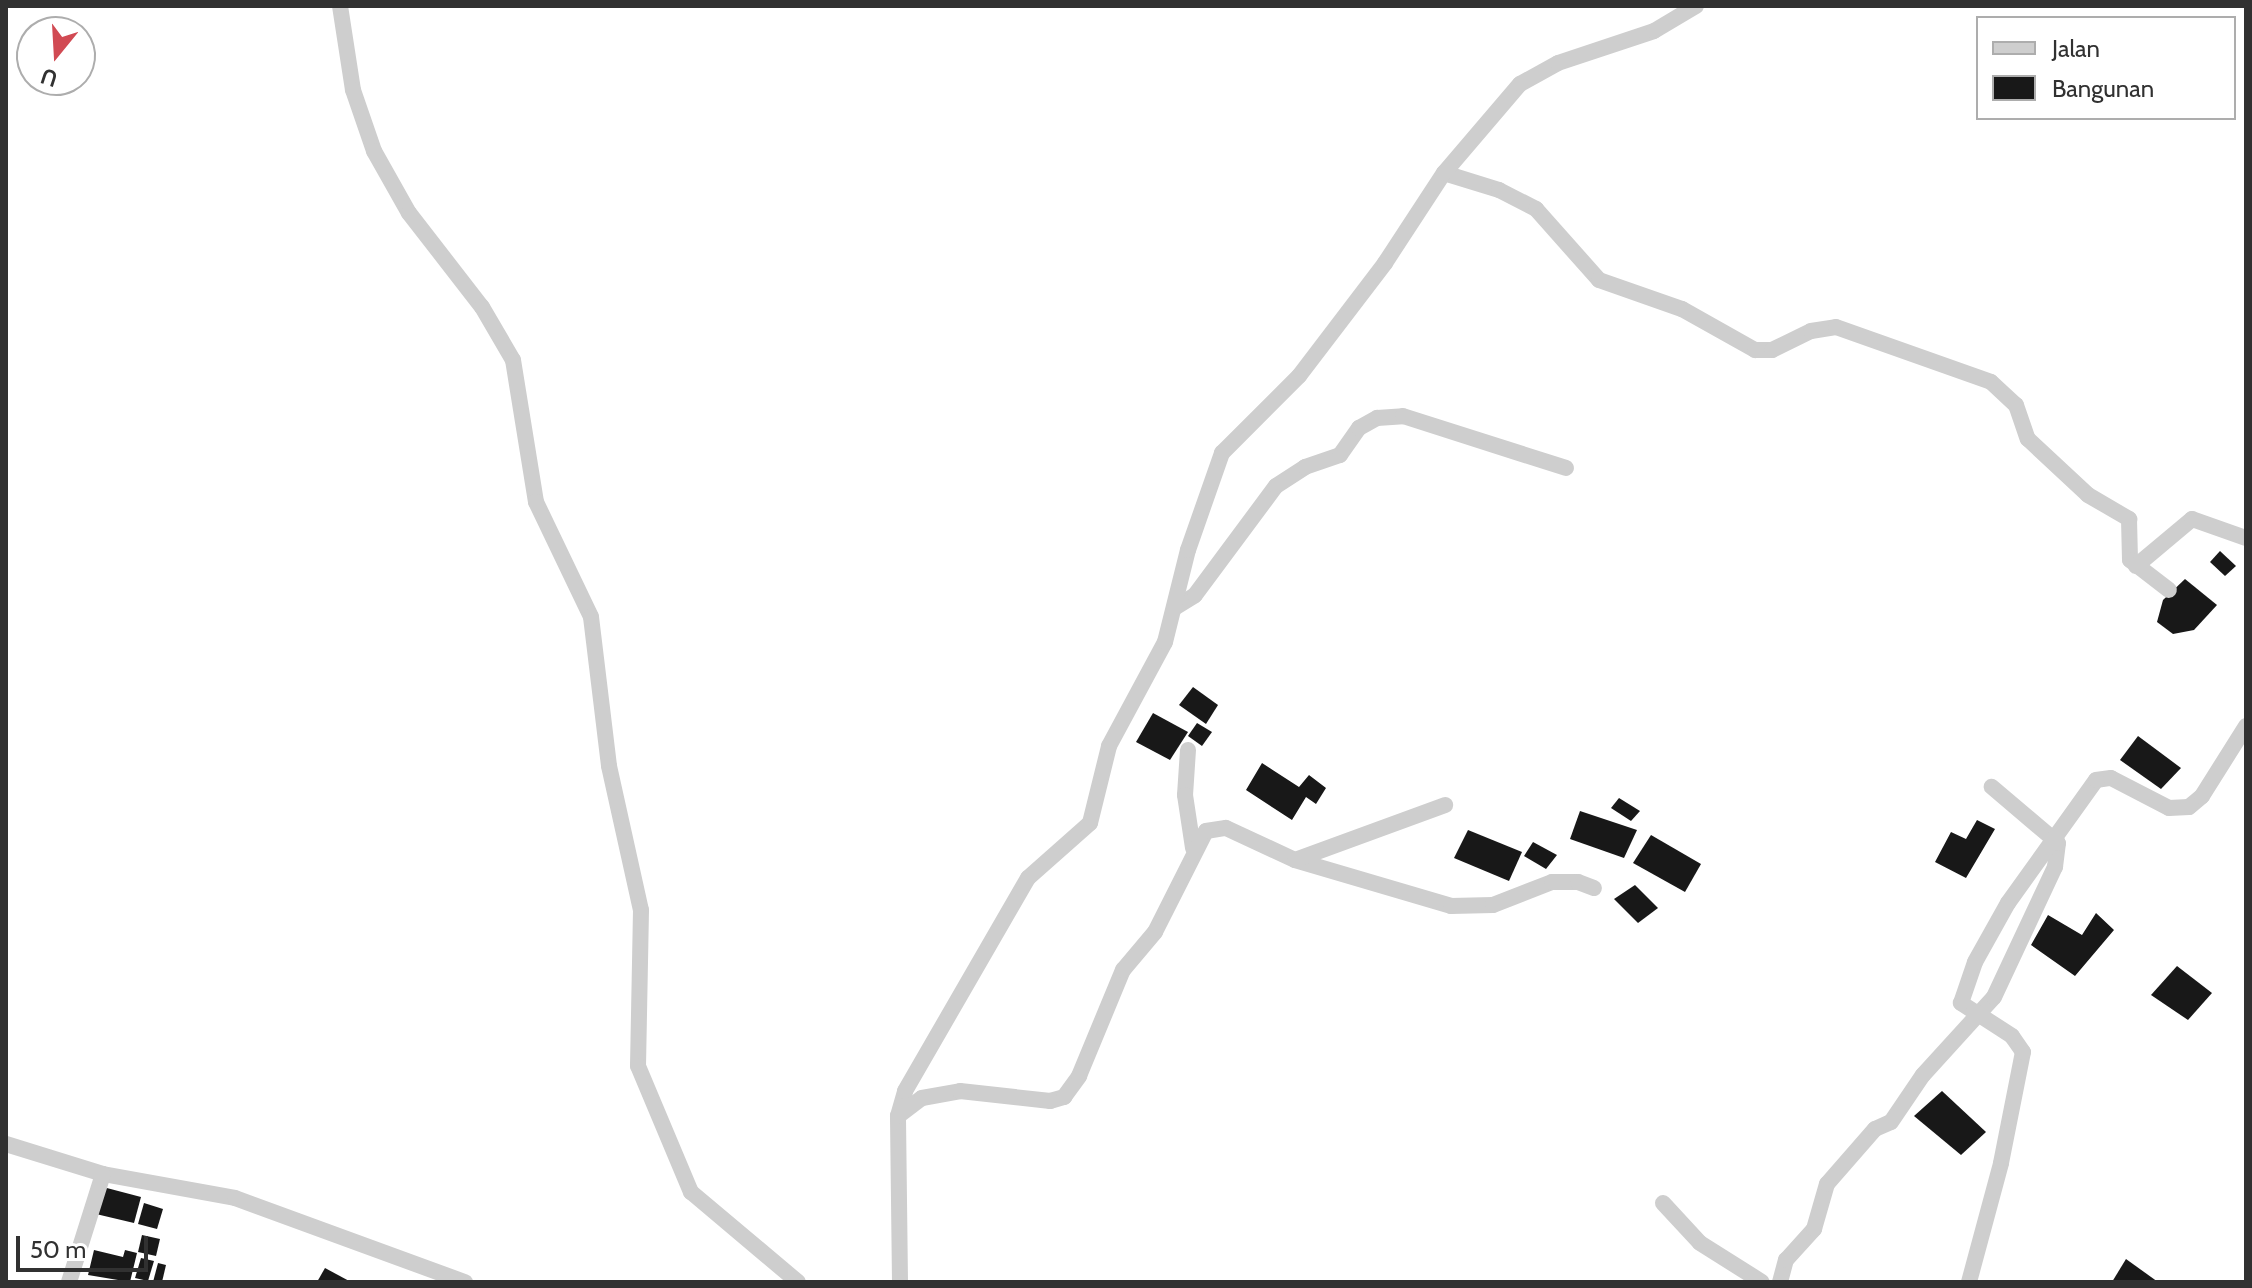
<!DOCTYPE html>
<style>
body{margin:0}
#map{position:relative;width:2252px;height:1288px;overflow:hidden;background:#fff;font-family:Cabin,sans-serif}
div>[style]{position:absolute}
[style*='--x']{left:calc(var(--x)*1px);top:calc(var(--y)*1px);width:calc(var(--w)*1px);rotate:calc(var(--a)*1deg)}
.building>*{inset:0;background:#181818}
.street>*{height:16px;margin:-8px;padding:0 8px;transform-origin:8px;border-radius:8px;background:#cecece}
span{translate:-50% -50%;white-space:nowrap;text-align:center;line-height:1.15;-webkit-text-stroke:8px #fff;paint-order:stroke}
.frame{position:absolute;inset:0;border:8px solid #313131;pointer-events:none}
.legend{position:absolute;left:1976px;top:16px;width:260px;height:104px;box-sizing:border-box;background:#fff;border:2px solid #adadad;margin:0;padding:10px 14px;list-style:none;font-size:24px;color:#313131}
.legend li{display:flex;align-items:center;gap:16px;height:40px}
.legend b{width:40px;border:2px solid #adadad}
.north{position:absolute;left:16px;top:16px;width:80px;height:80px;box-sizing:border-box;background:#fff;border:2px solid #adadad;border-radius:50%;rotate:198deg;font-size:22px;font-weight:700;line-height:32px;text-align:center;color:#313131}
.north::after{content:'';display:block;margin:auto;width:28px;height:36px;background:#d14a53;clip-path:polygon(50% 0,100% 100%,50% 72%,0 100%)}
.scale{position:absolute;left:16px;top:1236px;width:132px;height:36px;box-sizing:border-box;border:4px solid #313131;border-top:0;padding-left:10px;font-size:24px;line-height:28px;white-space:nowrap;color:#313131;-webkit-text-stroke:6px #fff;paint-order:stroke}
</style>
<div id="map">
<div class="building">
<div style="clip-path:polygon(2220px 551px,2236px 566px,2225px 576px,2210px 562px)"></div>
<div style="clip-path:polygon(2185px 579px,2217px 605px,2194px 630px,2173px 634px,2157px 622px,2163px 600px)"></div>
<div style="clip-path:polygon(1193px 687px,1218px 705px,1206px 724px,1179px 705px)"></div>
<div style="clip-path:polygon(1153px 713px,1188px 732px,1170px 760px,1136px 742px)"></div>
<div style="clip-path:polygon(1197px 723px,1212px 732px,1202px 746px,1188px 736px)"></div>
<div style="clip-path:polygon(2138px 736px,2181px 768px,2161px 789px,2120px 760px)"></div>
<div style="clip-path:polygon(1262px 763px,1299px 787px,1309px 775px,1326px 788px,1316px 804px,1306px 797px,1292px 820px,1246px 790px)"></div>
<div style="clip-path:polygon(1619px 798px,1640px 811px,1631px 821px,1611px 808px)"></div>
<div style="clip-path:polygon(1580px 811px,1637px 830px,1624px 858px,1570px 839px)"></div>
<div style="clip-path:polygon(1977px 820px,1995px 829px,1966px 878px,1935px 862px,1951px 832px,1966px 839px)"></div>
<div style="clip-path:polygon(1468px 830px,1522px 852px,1509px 881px,1454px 858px)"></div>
<div style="clip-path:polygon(1651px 835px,1701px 864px,1685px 892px,1633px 863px)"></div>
<div style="clip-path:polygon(1533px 842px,1557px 855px,1546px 869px,1524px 856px)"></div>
<div style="clip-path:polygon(1635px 885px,1658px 908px,1638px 923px,1614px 899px)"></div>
<div style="clip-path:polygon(2096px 913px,2114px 930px,2075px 976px,2031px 945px,2048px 915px,2082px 935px)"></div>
<div style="clip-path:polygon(2177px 966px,2212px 993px,2188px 1020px,2151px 995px)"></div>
<div style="clip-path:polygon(1942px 1091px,1986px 1132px,1961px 1155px,1914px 1116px)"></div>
<div style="clip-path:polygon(103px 1187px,141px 1197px,134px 1223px,96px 1214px)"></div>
<div style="clip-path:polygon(144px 1203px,163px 1209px,157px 1229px,138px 1224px)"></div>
<div style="clip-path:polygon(142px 1235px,160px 1239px,156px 1256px,138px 1252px)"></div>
<div style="clip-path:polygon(94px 1250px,123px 1257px,125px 1250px,137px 1253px,130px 1282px,88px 1275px)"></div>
<div style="clip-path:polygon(141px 1258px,154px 1261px,148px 1281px,135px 1278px)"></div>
<div style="clip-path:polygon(2126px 1259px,2158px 1282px,2112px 1282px)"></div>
<div style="clip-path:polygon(158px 1263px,166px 1265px,162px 1282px,153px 1282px)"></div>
<div style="clip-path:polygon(325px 1268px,351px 1282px,317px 1282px)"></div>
</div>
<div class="street">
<div style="--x:340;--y:6;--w:85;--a:81.2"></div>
<div style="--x:353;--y:90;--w:65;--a:71"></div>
<div style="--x:374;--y:151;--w:71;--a:60.6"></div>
<div style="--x:409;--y:213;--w:119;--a:52.2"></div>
<div style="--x:482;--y:307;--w:61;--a:59.7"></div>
<div style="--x:513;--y:360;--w:144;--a:80.8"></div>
<div style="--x:536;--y:502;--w:127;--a:64.4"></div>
<div style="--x:591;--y:617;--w:150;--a:83.1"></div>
<div style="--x:609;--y:766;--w:148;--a:77.5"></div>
<div style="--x:641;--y:910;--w:156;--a:91.1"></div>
<div style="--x:638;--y:1066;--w:137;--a:67.2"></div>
<div style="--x:691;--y:1192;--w:140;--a:40.1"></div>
<div style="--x:1444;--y:173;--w:58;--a:17.2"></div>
<div style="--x:1499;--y:190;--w:42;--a:27.2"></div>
<div style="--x:1536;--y:209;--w:95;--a:48.4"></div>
<div style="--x:1599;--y:280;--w:88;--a:19.3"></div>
<div style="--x:1682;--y:309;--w:84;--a:29.3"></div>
<div style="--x:1755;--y:350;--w:17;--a:0"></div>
<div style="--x:1772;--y:350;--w:43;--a:-26"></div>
<div style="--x:1811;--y:331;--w:25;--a:-9"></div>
<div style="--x:1836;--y:327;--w:164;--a:19.5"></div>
<div style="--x:1991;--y:382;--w:34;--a:43"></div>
<div style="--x:2016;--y:405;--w:36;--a:71"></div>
<div style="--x:2028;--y:439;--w:82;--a:43"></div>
<div style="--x:2088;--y:495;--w:48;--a:30.3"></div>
<div style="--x:2129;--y:519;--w:41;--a:88.6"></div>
<div style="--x:2130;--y:560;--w:49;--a:37.6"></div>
<div style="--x:2136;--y:566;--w:73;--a:-40"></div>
<div style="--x:2192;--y:519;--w:57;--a:19.4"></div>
<div style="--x:1176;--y:607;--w:22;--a:-32"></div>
<div style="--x:1195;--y:595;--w:136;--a:-53.4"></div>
<div style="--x:1276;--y:486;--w:35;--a:-33"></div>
<div style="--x:1305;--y:467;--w:37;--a:-19"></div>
<div style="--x:1340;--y:455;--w:33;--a:-55"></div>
<div style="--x:1359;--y:428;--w:21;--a:-29"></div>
<div style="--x:1377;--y:418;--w:26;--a:-4"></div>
<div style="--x:1403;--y:416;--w:171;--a:17.7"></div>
<div style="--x:1188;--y:750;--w:45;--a:93.8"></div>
<div style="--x:1185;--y:795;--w:54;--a:81.4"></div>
<div style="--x:1295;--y:860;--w:163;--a:16.4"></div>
<div style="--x:1451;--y:906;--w:42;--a:-1.4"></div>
<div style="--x:1493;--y:905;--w:63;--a:-21.3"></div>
<div style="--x:1552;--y:882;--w:26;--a:0"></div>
<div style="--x:1578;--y:882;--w:17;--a:21"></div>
<div style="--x:898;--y:1116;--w:26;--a:-74"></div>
<div style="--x:905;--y:1091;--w:246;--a:-60"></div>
<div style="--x:1028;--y:878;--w:83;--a:-41.6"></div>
<div style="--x:1090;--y:823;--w:79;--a:-76.1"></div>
<div style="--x:1109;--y:746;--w:118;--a:-61.7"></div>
<div style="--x:1165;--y:642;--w:95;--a:-76"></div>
<div style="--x:1188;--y:550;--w:103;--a:-70.7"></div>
<div style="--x:1222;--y:453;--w:109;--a:-45"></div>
<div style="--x:1299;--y:376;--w:142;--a:-52.7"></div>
<div style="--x:1385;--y:263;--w:108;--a:-56.8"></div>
<div style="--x:1444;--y:173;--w:117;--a:-49.5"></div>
<div style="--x:1520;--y:84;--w:43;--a:-28.9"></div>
<div style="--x:1558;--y:63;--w:101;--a:-18.4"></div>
<div style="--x:1654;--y:31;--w:49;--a:-30.8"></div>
<div style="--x:6;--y:1144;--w:102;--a:17.2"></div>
<div style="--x:103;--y:1174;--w:134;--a:10.3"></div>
<div style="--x:235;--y:1198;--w:245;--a:20.1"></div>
<div style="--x:1663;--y:1203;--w:54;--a:47.2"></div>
<div style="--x:1700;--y:1243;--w:73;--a:32.2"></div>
<div style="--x:69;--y:1282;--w:113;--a:-72.5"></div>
<div style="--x:900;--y:1282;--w:166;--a:-90.7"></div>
<div style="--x:898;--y:1116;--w:30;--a:-37"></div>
<div style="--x:922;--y:1098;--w:39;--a:-10"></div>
<div style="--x:960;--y:1091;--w:91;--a:6.3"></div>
<div style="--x:1050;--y:1101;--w:15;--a:-16"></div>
<div style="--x:1064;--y:1097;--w:26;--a:-54"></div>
<div style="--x:1079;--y:1076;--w:115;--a:-67.5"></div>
<div style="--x:1123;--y:970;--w:50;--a:-49.9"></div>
<div style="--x:1155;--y:932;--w:113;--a:-63.2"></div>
<div style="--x:1206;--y:831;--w:20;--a:-9"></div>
<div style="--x:1226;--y:828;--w:76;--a:24.9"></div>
<div style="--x:1295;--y:860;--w:160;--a:-20.1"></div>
<div style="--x:1780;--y:1282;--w:23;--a:-75"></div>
<div style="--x:1786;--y:1260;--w:42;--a:-47.9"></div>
<div style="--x:1814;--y:1229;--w:47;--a:-73.9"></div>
<div style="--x:1827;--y:1184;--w:73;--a:-48.9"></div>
<div style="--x:1875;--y:1129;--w:17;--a:-24"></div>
<div style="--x:1891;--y:1122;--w:57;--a:-55.8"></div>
<div style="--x:1923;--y:1075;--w:105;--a:-47.7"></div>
<div style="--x:1994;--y:997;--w:144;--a:-64.9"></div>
<div style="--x:2055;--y:867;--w:24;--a:-83"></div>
<div style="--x:2058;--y:843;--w:87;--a:-139.7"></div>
<div style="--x:1969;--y:1282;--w:123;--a:-74.9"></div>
<div style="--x:2001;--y:1163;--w:113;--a:-78.8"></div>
<div style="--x:2023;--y:1052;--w:19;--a:-125"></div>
<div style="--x:2012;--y:1036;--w:61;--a:-147.1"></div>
<div style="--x:1961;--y:1003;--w:43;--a:-71.1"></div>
<div style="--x:1975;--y:962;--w:68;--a:-60.8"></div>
<div style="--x:2008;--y:903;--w:151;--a:-54.4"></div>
<div style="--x:2096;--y:780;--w:15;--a:-8"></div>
<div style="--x:2111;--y:778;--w:65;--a:27.3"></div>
<div style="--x:2169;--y:808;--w:20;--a:-3"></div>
<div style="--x:2189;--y:807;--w:17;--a:-40"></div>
<div style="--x:2202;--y:796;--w:83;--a:-57.8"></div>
</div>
<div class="frame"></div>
<ul class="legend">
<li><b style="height:10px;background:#cecece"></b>Jalan</li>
<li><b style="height:22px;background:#181818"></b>Bangunan</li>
</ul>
<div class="north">U</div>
<div class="scale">50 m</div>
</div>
